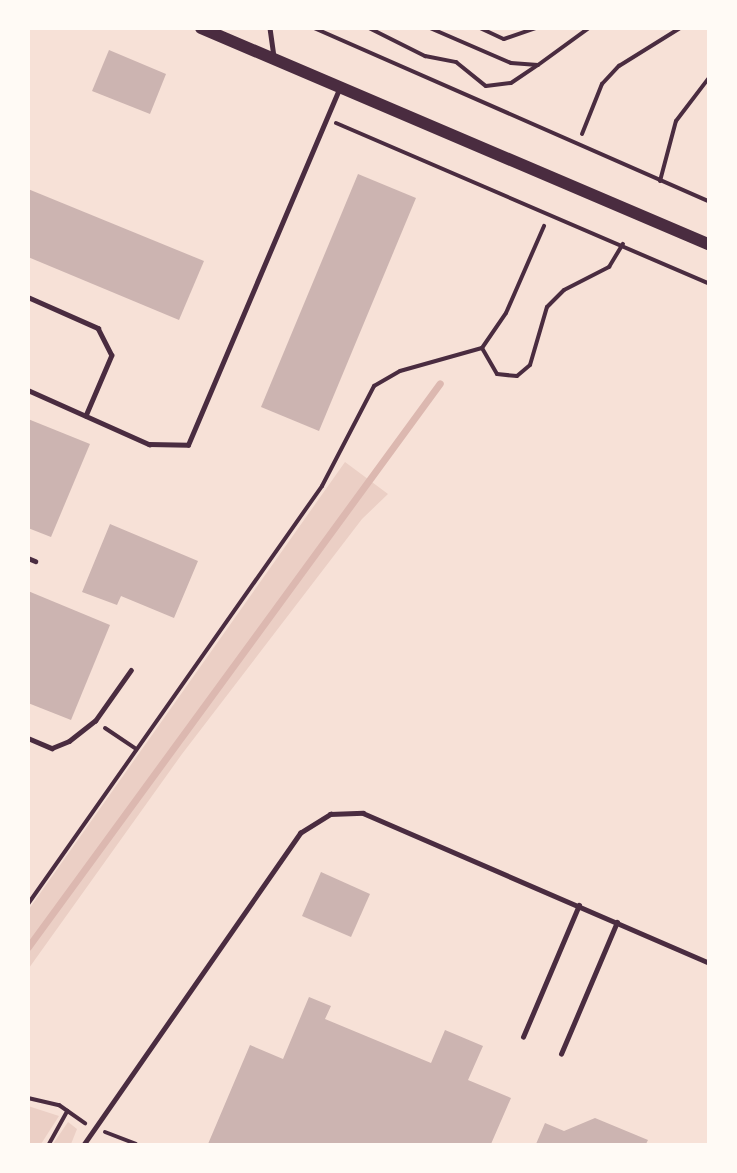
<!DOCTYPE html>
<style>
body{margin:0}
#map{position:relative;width:737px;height:1173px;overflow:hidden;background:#f7e1d7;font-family:Rubik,sans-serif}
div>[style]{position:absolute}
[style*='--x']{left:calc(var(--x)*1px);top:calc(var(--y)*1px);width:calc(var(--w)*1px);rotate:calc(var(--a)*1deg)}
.green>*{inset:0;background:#ebcfc5}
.stream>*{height:7px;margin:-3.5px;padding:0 3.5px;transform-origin:3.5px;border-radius:3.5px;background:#dcb8b0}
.building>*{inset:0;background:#ccb4b1}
.path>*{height:4px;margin:-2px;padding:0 2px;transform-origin:2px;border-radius:2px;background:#4a2c40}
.service>*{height:4.5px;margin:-2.25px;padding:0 2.25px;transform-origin:2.25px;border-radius:2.25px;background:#4a2c40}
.secondary>*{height:12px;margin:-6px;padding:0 6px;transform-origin:6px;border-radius:6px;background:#4a2c40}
span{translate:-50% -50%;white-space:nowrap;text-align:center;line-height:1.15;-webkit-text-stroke:6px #fffaf5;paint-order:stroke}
.frame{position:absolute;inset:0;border:30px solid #fffaf5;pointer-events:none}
</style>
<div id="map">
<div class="green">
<div style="clip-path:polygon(345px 462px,388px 494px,362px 519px,182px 754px,29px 968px,29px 909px)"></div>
<div style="clip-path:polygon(28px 1106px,59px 1116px,41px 1144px,29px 1144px)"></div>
<div style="clip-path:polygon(68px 1122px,77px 1129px,71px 1144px,53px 1144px)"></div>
</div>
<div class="stream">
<div style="--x:28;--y:947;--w:698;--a:-53.85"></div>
</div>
<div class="building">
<div style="clip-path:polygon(109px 50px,166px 74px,150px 114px,92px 91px)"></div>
<div style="clip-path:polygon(358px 174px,416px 198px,319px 431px,261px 407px)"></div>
<div style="clip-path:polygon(28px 189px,204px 261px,179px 320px,28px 257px)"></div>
<div style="clip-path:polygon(28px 419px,90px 444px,51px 537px,28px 528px)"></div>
<div style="clip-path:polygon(110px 524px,198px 561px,174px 618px,121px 596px,117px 605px,82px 592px)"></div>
<div style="clip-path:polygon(28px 591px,110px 625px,71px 720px,28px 703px)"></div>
<div style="clip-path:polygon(321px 872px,370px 894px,351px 937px,302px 916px)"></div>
<div style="clip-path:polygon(309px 997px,331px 1006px,325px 1019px,431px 1063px,445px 1030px,483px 1046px,468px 1080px,511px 1098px,491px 1144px,208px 1144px,250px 1045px,283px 1059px)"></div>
<div style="clip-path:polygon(595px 1118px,648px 1140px,646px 1144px,536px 1144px,545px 1123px,564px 1131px)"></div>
</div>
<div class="path">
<div style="--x:314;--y:28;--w:430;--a:23.7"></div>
<div style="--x:369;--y:28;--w:63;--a:26.6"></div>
<div style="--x:425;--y:56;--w:32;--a:11"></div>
<div style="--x:456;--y:62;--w:38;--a:39"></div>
<div style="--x:486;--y:86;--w:25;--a:-7"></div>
<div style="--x:511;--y:83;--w:32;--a:-34"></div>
<div style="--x:430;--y:28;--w:88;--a:23.4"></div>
<div style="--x:511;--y:63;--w:27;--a:4"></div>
<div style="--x:538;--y:65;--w:63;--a:-36"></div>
<div style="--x:480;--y:28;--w:26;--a:25"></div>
<div style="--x:504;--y:39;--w:34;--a:-19"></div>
<div style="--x:336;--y:123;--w:405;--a:23.3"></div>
<div style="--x:582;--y:134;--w:54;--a:-68.2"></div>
<div style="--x:602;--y:84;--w:25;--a:-47"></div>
<div style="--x:619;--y:66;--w:72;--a:-31.9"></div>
<div style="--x:660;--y:181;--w:62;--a:-75.1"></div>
<div style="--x:676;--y:121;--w:53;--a:-52.7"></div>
<div style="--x:482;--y:348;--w:30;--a:60"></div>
<div style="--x:497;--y:374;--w:20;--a:6"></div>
<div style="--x:517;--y:376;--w:17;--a:-40"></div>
<div style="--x:530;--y:365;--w:60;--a:-73.7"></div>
<div style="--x:547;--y:307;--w:24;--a:-45"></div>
<div style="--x:564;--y:290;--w:51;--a:-27.1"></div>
<div style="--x:609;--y:267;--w:27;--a:-59"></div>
<div style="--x:105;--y:728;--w:37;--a:34"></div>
<div style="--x:28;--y:904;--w:511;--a:-54.88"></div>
<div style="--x:322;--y:486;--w:113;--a:-62.5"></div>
<div style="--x:374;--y:386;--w:30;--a:-30"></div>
<div style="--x:400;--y:371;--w:85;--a:-15.7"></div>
<div style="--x:482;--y:348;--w:42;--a:-55.6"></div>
<div style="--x:506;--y:313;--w:95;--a:-66.4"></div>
<div style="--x:28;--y:1098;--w:32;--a:13"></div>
<div style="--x:59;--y:1105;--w:32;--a:35"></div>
<div style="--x:105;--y:1132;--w:33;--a:21"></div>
<div style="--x:49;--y:1144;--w:38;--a:-61"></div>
</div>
<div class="service">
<div style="--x:270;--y:28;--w:29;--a:82"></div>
<div style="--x:28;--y:297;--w:77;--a:23.9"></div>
<div style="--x:98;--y:328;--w:30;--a:63"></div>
<div style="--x:112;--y:355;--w:66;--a:113.1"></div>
<div style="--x:28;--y:390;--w:133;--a:24.1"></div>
<div style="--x:149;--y:444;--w:39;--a:1"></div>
<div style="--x:188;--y:445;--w:387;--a:-67"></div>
<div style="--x:28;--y:558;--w:8;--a:23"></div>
<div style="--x:28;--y:738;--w:26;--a:23"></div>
<div style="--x:52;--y:748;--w:18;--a:-22"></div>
<div style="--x:69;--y:741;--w:33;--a:-38"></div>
<div style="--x:95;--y:721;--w:62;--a:-54.8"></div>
<div style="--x:523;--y:1037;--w:143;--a:-67"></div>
<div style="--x:561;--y:1054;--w:143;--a:-67"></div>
<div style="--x:84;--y:1144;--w:379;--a:-55.2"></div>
<div style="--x:300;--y:833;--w:36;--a:-32"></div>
<div style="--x:330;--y:814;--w:33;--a:-2"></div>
<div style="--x:363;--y:813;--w:376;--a:23.4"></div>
</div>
<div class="secondary">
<div style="--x:201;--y:28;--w:551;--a:23.08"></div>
</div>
<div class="frame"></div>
</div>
